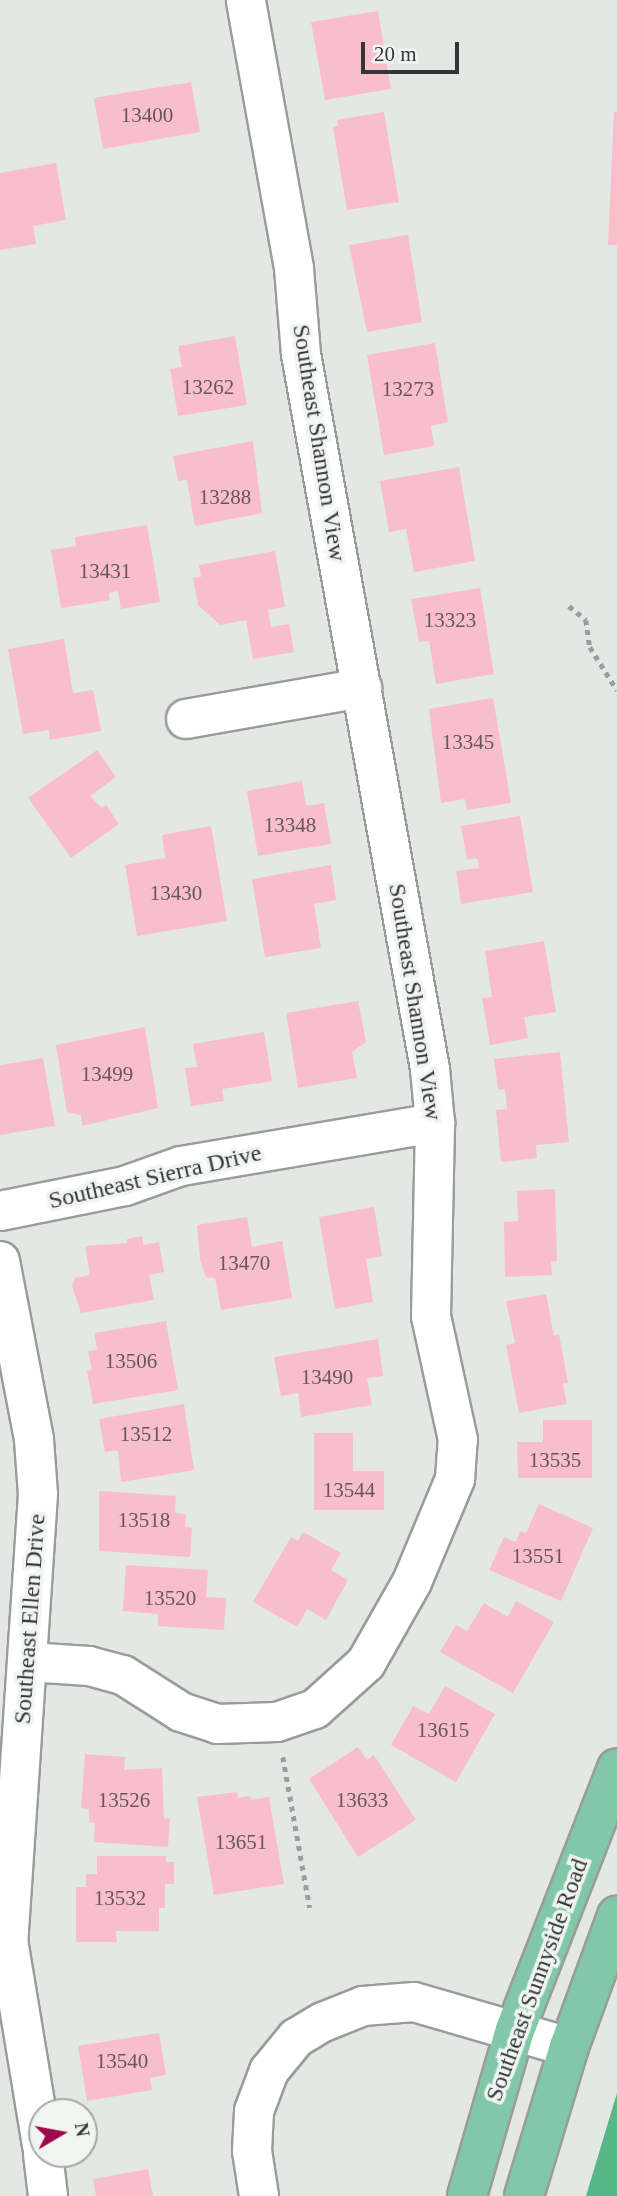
<!DOCTYPE html>
<style>
body{margin:0}
#map{position:relative;width:617px;height:2196px;overflow:hidden;background:#e3e8e5;font-family:"Times New Roman",serif}
div>[style]{position:absolute}
[style*='--x']{left:calc(var(--x)*1px);top:calc(var(--y)*1px);width:calc(var(--w)*1px);rotate:calc(var(--a)*1deg)}
.forest>*{inset:0;background:#58b787}
.building>*{inset:0;background:#f9becb}
.path>*{height:4.5px;margin-top:-2.25px;transform-origin:0;background:repeating-linear-gradient(90deg,#9b9e9c 0 5px,transparent 0 10px)}
.roads{filter:drop-shadow(2px 0 #999d9a) drop-shadow(-2px 0 #999d9a) drop-shadow(0 2px #999d9a) drop-shadow(0 -2px #999d9a)}
.minor>*{height:38px;margin:-19px;padding:0 19px;transform-origin:19px;border-radius:19px;background:#fff}
.major>*{height:38px;margin:-19px;padding:0 19px;transform-origin:19px;border-radius:19px;background:#81c8a8}
span{translate:-50% -50%;white-space:nowrap;text-align:center;line-height:1.15;-webkit-text-stroke:7px #f0f5f2;paint-order:stroke}
.number-label{font-size:21px;color:#65585a}
.number-label span{-webkit-text-stroke-width:0}
.street-label{font-size:24px;color:#343635}
.north{position:absolute;left:28px;top:2098px;width:70px;height:70px;box-sizing:border-box;background:#f0f5f2;border:2px solid #a5a9a6;border-radius:50%;rotate:80deg;font-size:19px;font-weight:700;line-height:28px;text-align:center;color:#343635}
.north::after{content:'';display:block;margin:auto;width:24px;height:32px;background:#a0074c;clip-path:polygon(50% 0,100% 100%,50% 72%,0 100%)}
.scale{position:absolute;left:361px;top:42px;width:98px;height:32px;box-sizing:border-box;border:4px solid #343635;border-top:0;padding-left:9px;font-size:21px;line-height:24px;white-space:nowrap;color:#343635;-webkit-text-stroke:5px #f0f5f2;paint-order:stroke}
</style>
<div id="map">
<div class="forest">
<div style="clip-path:polygon(617px 2093px,617px 2196px,586px 2196px)"></div>
</div>
<div class="building">
<div style="clip-path:polygon(378px 11px,391px 89px,325px 100px,311px 22px)"></div>
<div style="clip-path:polygon(191px 82px,200px 132px,103px 149px,94px 98px)"></div>
<div style="clip-path:polygon(384px 112px,399px 202px,347px 210px,333px 127px,338px 126px,337px 120px)"></div>
<div style="clip-path:polygon(614px 112px,617px 112px,617px 245px,608px 245px)"></div>
<div style="clip-path:polygon(56px 163px,66px 220px,33px 226px,36px 244px,0 250px,0 173px)"></div>
<div style="clip-path:polygon(408px 235px,422px 322px,367px 332px,349px 245px)"></div>
<div style="clip-path:polygon(235px 336px,247px 405px,178px 416px,170px 369px,182px 367px,178px 346px)"></div>
<div style="clip-path:polygon(435px 343px,448px 422px,431px 426px,434px 446px,384px 455px,367px 355px)"></div>
<div style="clip-path:polygon(253px 441px,262px 513px,195px 526px,187px 480px,178px 481px,173px 456px)"></div>
<div style="clip-path:polygon(459px 467px,475px 561px,414px 572px,406px 529px,389px 532px,380px 481px)"></div>
<div style="clip-path:polygon(147px 525px,160px 602px,121px 609px,118px 591px,109px 593px,110px 600px,61px 608px,51px 550px,76px 546px,75px 537px)"></div>
<div style="clip-path:polygon(275px 551px,285px 607px,268px 610px,271px 627px,289px 624px,294px 652px,253px 659px,246px 620px,220px 625px,198px 605px,193px 578px,201px 577px,199px 565px)"></div>
<div style="clip-path:polygon(480px 588px,494px 674px,436px 684px,429px 641px,419px 642px,411px 599px)"></div>
<div style="clip-path:polygon(64px 639px,73px 693px,93px 690px,101px 731px,50px 740px,49px 730px,23px 734px,8px 649px)"></div>
<div style="clip-path:polygon(493px 698px,511px 803px,467px 810px,465px 799px,441px 803px,429px 709px)"></div>
<div style="clip-path:polygon(97px 750px,116px 777px,90px 796px,102px 808px,106px 805px,119px 824px,71px 858px,28px 798px)"></div>
<div style="clip-path:polygon(302px 781px,306px 806px,324px 803px,331px 844px,258px 856px,247px 791px)"></div>
<div style="clip-path:polygon(520px 816px,533px 892px,461px 904px,456px 871px,479px 868px,477px 858px,467px 860px,461px 826px)"></div>
<div style="clip-path:polygon(211px 826px,227px 921px,137px 936px,125px 865px,165px 858px,162px 835px)"></div>
<div style="clip-path:polygon(331px 865px,336px 900px,314px 904px,321px 948px,265px 957px,252px 879px)"></div>
<div style="clip-path:polygon(544px 941px,556px 1012px,524px 1017px,528px 1038px,490px 1045px,482px 998px,492px 997px,485px 951px)"></div>
<div style="clip-path:polygon(358px 1001px,366px 1042px,352px 1052px,357px 1078px,298px 1088px,286px 1013px)"></div>
<div style="clip-path:polygon(145px 1027px,158px 1108px,82px 1126px,81px 1115px,67px 1112px,56px 1045px)"></div>
<div style="clip-path:polygon(264px 1032px,272px 1081px,222px 1089px,224px 1101px,191px 1106px,185px 1068px,197px 1067px,193px 1044px)"></div>
<div style="clip-path:polygon(560px 1052px,569px 1142px,536px 1145px,537px 1158px,501px 1162px,496px 1110px,507px 1109px,505px 1089px,498px 1090px,494px 1059px)"></div>
<div style="clip-path:polygon(43px 1058px,55px 1126px,0 1135px,0 1065px)"></div>
<div style="clip-path:polygon(555px 1189px,557px 1261px,551px 1262px,552px 1275px,505px 1277px,504px 1222px,518px 1221px,517px 1191px)"></div>
<div style="clip-path:polygon(374px 1207px,382px 1256px,366px 1259px,373px 1302px,335px 1309px,319px 1217px)"></div>
<div style="clip-path:polygon(247px 1217px,252px 1247px,282px 1241px,292px 1298px,221px 1310px,215px 1278px,206px 1277px,200px 1260px,197px 1225px)"></div>
<div style="clip-path:polygon(142px 1236px,143px 1245px,159px 1242px,164px 1272px,149px 1275px,154px 1300px,81px 1313px,72px 1286px,75px 1278px,90px 1275px,85px 1246px,127px 1243px,127px 1239px)"></div>
<div style="clip-path:polygon(546px 1294px,554px 1336px,559px 1334px,568px 1383px,563px 1384px,567px 1404px,519px 1413px,506px 1345px,515px 1343px,506px 1301px)"></div>
<div style="clip-path:polygon(166px 1321px,178px 1390px,93px 1404px,87px 1371px,92px 1370px,88px 1351px,97px 1350px,94px 1333px)"></div>
<div style="clip-path:polygon(378px 1339px,383px 1376px,367px 1378px,372px 1405px,301px 1417px,298px 1393px,281px 1396px,274px 1357px)"></div>
<div style="clip-path:polygon(184px 1404px,194px 1470px,121px 1482px,118px 1450px,105px 1452px,99px 1419px)"></div>
<div style="clip-path:polygon(543px 1420px,592px 1420px,592px 1478px,518px 1478px,517px 1442px,543px 1442px)"></div>
<div style="clip-path:polygon(314px 1433px,353px 1433px,353px 1471px,384px 1471px,384px 1510px,314px 1510px)"></div>
<div style="clip-path:polygon(99px 1491px,176px 1496px,175px 1513px,186px 1514px,185px 1527px,192px 1528px,190px 1557px,99px 1551px)"></div>
<div style="clip-path:polygon(539px 1504px,593px 1528px,561px 1601px,489px 1570px,504px 1537px,516px 1542px,520px 1531px,526px 1533px)"></div>
<div style="clip-path:polygon(303px 1532px,341px 1553px,331px 1570px,348px 1580px,326px 1620px,307px 1609px,297px 1627px,253px 1602px,291px 1537px,298px 1541px)"></div>
<div style="clip-path:polygon(126px 1565px,208px 1570px,206px 1597px,226px 1598px,224px 1630px,158px 1626px,158px 1614px,123px 1611px)"></div>
<div style="clip-path:polygon(516px 1601px,554px 1622px,513px 1693px,440px 1652px,456px 1625px,467px 1631px,484px 1603px,508px 1617px)"></div>
<div style="clip-path:polygon(445px 1686px,495px 1714px,456px 1782px,391px 1745px,413px 1706px,429px 1714px)"></div>
<div style="clip-path:polygon(358px 1747px,367px 1760px,374px 1755px,416px 1820px,358px 1857px,309px 1779px)"></div>
<div style="clip-path:polygon(85px 1754px,125px 1757px,124px 1770px,162px 1768px,164px 1818px,170px 1819px,168px 1847px,94px 1842px,95px 1823px,89px 1822px,89px 1809px,81px 1808px)"></div>
<div style="clip-path:polygon(237px 1792px,238px 1798px,250px 1796px,251px 1800px,269px 1797px,284px 1884px,214px 1895px,197px 1797px)"></div>
<div style="clip-path:polygon(97px 1856px,166px 1856px,166px 1862px,174px 1862px,174px 1884px,165px 1884px,165px 1908px,159px 1908px,159px 1931px,116px 1931px,117px 1942px,76px 1942px,76px 1887px,86px 1887px,86px 1874px,97px 1874px)"></div>
<div style="clip-path:polygon(159px 2033px,166px 2075px,150px 2078px,152px 2090px,87px 2101px,78px 2046px)"></div>
<div style="clip-path:polygon(148px 2169px,153px 2196px,96px 2196px,93px 2179px)"></div>
</div>
<div class="path">
<div style="--x:569;--y:606;--w:22;--a:39"></div>
<div style="--x:586;--y:620;--w:27;--a:82"></div>
<div style="--x:590;--y:647;--w:51;--a:57.9"></div>
<div style="--x:283;--y:1757;--w:153;--a:79.9"></div>
</div>
<div class="roads">
<div class="minor">
<div style="--x:186;--y:719;--w:179;--a:-10"></div>
<div style="--x:0;--y:1211;--w:127;--a:-11.3"></div>
<div style="--x:125;--y:1186;--w:59;--a:-19.7"></div>
<div style="--x:181;--y:1166;--w:258;--a:-9.6"></div>
<div style="--x:0;--y:1261;--w:182;--a:79.2"></div>
<div style="--x:34;--y:1440;--w:54;--a:85.8"></div>
<div style="--x:38;--y:1494;--w:447;--a:93.8"></div>
<div style="--x:8;--y:1940;--w:209;--a:80.6"></div>
<div style="--x:28;--y:1662;--w:61;--a:3.8"></div>
<div style="--x:89;--y:1666;--w:35;--a:15"></div>
<div style="--x:123;--y:1675;--w:69;--a:32.5"></div>
<div style="--x:181;--y:1712;--w:38;--a:18"></div>
<div style="--x:217;--y:1724;--w:60;--a:-1.9"></div>
<div style="--x:277;--y:1722;--w:40;--a:-18.9"></div>
<div style="--x:315;--y:1709;--w:69;--a:-42"></div>
<div style="--x:366;--y:1663;--w:93;--a:-60.4"></div>
<div style="--x:412;--y:1582;--w:112;--a:-67.3"></div>
<div style="--x:455;--y:1479;--w:39;--a:-86"></div>
<div style="--x:458;--y:1440;--w:127;--a:-102.3"></div>
<div style="--x:431;--y:1316;--w:193;--a:-88.8"></div>
<div style="--x:435;--y:1123;--w:54;--a:-95.3"></div>
<div style="--x:430;--y:1069;--w:727;--a:-100.23"></div>
<div style="--x:301;--y:354;--w:86;--a:-94.7"></div>
<div style="--x:294;--y:268;--w:272;--a:-100.2"></div>
<div style="--x:43;--y:2154;--w:42;--a:83.2"></div>
<div style="--x:259;--y:2196;--w:46;--a:-98.8"></div>
<div style="--x:252;--y:2151;--w:40;--a:-87.1"></div>
<div style="--x:254;--y:2111;--w:43;--a:-69.4"></div>
<div style="--x:269;--y:2071;--w:43;--a:-50.7"></div>
<div style="--x:296;--y:2038;--w:31;--a:-31"></div>
<div style="--x:323;--y:2022;--w:43;--a:-21.8"></div>
<div style="--x:363;--y:2006;--w:51;--a:-4.5"></div>
<div style="--x:414;--y:2002;--w:161;--a:16.2"></div>
</div>
<div class="major">
<div style="--x:467;--y:2196;--w:173;--a:-73.9"></div>
<div style="--x:515;--y:2030;--w:281;--a:-68.7"></div>
<div style="--x:524;--y:2196;--w:156;--a:-73.2"></div>
<div style="--x:569;--y:2047;--w:140;--a:-69.9"></div>
</div>
</div>
<div class="number-label">
<span style="left:147px;top:115px">13400</span>
<span style="left:208px;top:387px">13262</span>
<span style="left:408px;top:389px">13273</span>
<span style="left:225px;top:497px">13288</span>
<span style="left:105px;top:571px">13431</span>
<span style="left:450px;top:620px">13323</span>
<span style="left:468px;top:742px">13345</span>
<span style="left:290px;top:825px">13348</span>
<span style="left:176px;top:893px">13430</span>
<span style="left:107px;top:1074px">13499</span>
<span style="left:244px;top:1263px">13470</span>
<span style="left:131px;top:1361px">13506</span>
<span style="left:327px;top:1377px">13490</span>
<span style="left:146px;top:1434px">13512</span>
<span style="left:555px;top:1460px">13535</span>
<span style="left:349px;top:1490px">13544</span>
<span style="left:144px;top:1520px">13518</span>
<span style="left:538px;top:1556px">13551</span>
<span style="left:170px;top:1598px">13520</span>
<span style="left:443px;top:1730px">13615</span>
<span style="left:124px;top:1800px">13526</span>
<span style="left:362px;top:1800px">13633</span>
<span style="left:241px;top:1842px">13651</span>
<span style="left:120px;top:1898px">13532</span>
<span style="left:122px;top:2061px">13540</span>
</div>
<div class="street-label">
<span style="left:319px;top:443px;rotate:81deg">Southeast Shannon View</span>
<span style="left:415px;top:1002px;rotate:81deg">Southeast Shannon View</span>
<span style="left:155px;top:1177px;rotate:-13deg">Southeast Sierra Drive</span>
<span style="left:30px;top:1619px;rotate:-86deg">Southeast Ellen Drive</span>
<span style="left:537px;top:1980px;rotate:-70deg">Southeast Sunnyside Road</span>
</div>
<div class="north">N</div>
<div class="scale">20 m</div>
</div>
